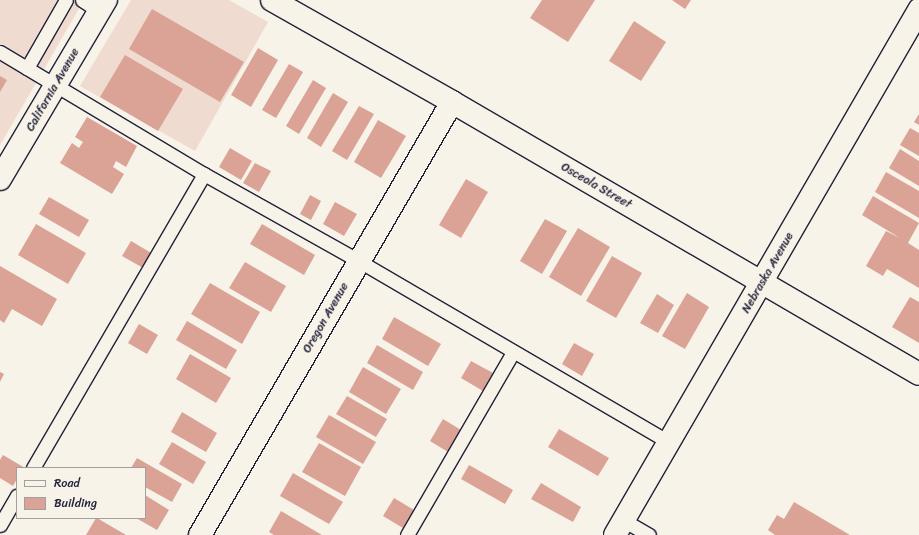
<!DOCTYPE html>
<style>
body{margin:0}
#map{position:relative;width:919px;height:535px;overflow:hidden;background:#f7f3e8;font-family:Sriracha,sans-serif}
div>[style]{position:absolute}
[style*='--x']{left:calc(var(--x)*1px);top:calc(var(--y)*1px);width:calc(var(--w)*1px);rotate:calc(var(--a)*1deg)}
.built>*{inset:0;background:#efdbcf}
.building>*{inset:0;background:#dba396}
.roads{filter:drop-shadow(1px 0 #22223b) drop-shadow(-1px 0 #22223b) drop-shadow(0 1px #22223b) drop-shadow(0 -1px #22223b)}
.service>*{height:13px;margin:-6.5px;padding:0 6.5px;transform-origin:6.5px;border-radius:6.5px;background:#f7f3e8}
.minor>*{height:22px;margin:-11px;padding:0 11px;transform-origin:11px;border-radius:11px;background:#f7f3e8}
span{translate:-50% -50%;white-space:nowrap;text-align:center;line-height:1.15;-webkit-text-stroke:3px #f7f3e8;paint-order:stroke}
.street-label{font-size:12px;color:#22223b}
.legend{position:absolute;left:16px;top:467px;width:130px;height:52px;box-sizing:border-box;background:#f7f3e8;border:1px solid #a29fa3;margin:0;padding:5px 7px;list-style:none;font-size:12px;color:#22223b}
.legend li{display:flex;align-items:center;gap:8px;height:20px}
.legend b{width:20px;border:1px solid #a29fa3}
</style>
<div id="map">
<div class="built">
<div style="clip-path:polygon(0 0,84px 0,0 145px)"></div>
<div style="clip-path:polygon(131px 0,229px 0,268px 22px,195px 151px,80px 86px)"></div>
</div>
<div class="building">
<div style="clip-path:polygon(542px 0,595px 0,568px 42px,530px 18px)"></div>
<div style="clip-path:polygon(672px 0,691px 0,685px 9px)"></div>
<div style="clip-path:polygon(152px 9px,244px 62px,220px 102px,129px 49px)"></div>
<div style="clip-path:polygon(634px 21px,666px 42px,641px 81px,609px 61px)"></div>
<div style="clip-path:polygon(258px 48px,278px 60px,251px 107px,231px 95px)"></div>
<div style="clip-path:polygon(125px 55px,183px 89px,158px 131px,100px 97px)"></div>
<div style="clip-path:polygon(289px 64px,303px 72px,276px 118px,262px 110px)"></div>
<div style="clip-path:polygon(0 76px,7px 80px,0 92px)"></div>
<div style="clip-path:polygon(313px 80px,326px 88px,299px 134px,286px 126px)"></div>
<div style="clip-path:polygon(333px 93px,348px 102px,321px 147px,307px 138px)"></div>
<div style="clip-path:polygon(359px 106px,374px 114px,347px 160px,332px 151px)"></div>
<div style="clip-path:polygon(919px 114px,919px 125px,914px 122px)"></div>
<div style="clip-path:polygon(87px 117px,137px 146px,126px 167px,116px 161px,113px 167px,124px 174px,112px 194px,60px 163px,72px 143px,79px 148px,83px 142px,75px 137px)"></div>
<div style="clip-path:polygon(378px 120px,406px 136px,381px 178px,354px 162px)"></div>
<div style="clip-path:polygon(910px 128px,919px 133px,919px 156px,900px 145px)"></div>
<div style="clip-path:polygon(230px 148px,252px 161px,241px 180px,219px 167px)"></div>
<div style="clip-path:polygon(900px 149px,919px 161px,919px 186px,889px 168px)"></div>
<div style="clip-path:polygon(255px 163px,271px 171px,259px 192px,243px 183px)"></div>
<div style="clip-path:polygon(886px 172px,919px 191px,919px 218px,875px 192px)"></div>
<div style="clip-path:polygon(466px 179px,488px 192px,461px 238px,439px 225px)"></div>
<div style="clip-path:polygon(310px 195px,321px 201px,311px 220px,300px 214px)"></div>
<div style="clip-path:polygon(873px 196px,919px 223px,908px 243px,919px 250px,919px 288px,887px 269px,883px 276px,866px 266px,886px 231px,900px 238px,862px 215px)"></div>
<div style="clip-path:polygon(49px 197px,89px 220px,79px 237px,39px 214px)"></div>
<div style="clip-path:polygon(335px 202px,357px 214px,344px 236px,323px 224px)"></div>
<div style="clip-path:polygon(545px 219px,567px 231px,542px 274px,520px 261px)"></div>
<div style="clip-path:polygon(36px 224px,86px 253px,68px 284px,18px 255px)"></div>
<div style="clip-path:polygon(262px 224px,315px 255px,304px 275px,250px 244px)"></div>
<div style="clip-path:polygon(578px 228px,610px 247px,581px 296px,549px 277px)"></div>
<div style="clip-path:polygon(131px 241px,153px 254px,145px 269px,122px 256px)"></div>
<div style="clip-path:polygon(612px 256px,642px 273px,616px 318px,586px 301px)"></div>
<div style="clip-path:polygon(245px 262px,286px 286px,271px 312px,229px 288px)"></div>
<div style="clip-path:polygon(0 266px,57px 299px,42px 326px,12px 309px,4px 323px,0 320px)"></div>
<div style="clip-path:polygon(210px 283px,260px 312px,242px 344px,191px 314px)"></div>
<div style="clip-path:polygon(687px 293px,709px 307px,685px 349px,662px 336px)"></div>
<div style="clip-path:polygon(657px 294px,674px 305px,658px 333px,640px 323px)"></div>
<div style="clip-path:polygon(910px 297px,919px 302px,919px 343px,892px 327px)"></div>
<div style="clip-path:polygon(394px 317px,441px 344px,428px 366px,382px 339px)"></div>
<div style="clip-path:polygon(187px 321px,237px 350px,226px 369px,176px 340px)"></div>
<div style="clip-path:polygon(139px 324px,158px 335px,147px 354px,128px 343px)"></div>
<div style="clip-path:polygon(574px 343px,594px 354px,582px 376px,562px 364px)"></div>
<div style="clip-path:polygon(377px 345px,423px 372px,413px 390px,367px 363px)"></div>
<div style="clip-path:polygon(190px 354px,231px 378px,216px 403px,176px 379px)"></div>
<div style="clip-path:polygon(471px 361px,493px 373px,483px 391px,461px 378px)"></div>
<div style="clip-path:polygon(363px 367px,401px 389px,386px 414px,349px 392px)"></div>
<div style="clip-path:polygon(0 372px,4px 374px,0 382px)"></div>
<div style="clip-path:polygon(347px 396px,387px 419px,376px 437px,336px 414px)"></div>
<div style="clip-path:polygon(182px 412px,217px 433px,206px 452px,171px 432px)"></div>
<div style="clip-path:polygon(329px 415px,376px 442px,363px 464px,316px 437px)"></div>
<div style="clip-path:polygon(443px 419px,461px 430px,448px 452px,430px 441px)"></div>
<div style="clip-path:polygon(559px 429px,609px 458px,598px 476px,548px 447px)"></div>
<div style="clip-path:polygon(172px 442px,206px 462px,193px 484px,159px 464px)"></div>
<div style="clip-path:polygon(319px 443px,361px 467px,345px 496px,302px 472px)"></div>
<div style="clip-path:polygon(3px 455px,25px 468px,17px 468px,17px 479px,13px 486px,0 478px,0 460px)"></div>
<div style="clip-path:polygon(137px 458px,182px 484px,172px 502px,145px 487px,145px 468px,131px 468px)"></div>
<div style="clip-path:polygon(469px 465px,513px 490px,505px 504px,461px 479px)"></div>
<div style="clip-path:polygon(293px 473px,343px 502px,329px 524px,280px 496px)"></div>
<div style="clip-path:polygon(541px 483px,581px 507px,573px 522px,531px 499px)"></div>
<div style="clip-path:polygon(145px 495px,169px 510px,157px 530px,136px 518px,145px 518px)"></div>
<div style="clip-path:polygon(394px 498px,414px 510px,403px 528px,383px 516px)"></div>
<div style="clip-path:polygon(794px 502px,850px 535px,775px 535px,768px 530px,777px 515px,784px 519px)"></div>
<div style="clip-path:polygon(281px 511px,322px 535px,274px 535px,269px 532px)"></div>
<div style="clip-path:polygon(96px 518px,97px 518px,126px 535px,86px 535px)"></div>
</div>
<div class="roads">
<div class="service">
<div style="--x:82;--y:0;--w:20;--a:33"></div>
<div style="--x:0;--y:52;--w:238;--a:30.9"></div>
<div style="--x:204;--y:174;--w:178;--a:29.3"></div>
<div style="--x:359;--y:261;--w:359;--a:30.3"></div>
<div style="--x:27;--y:68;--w:78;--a:-60.2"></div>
<div style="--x:33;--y:468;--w:340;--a:-59.8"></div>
<div style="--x:623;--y:520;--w:30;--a:30"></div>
<div style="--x:0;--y:525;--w:34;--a:-60"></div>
<div style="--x:407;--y:535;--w:211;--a:-59.9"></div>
</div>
<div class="minor">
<div style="--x:272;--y:0;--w:207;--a:29.5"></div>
<div style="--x:452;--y:102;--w:540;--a:30.22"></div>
<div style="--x:0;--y:179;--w:208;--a:-59.4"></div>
<div style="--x:200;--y:535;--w:501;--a:-59.8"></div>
<div style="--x:615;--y:535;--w:607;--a:-59.93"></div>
</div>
</div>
<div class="street-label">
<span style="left:53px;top:90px;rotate:-60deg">California Avenue</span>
<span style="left:596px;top:186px;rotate:30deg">Osceola Street</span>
<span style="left:768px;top:273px;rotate:-60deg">Nebraska Avenue</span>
<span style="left:326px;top:318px;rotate:-60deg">Oregon Avenue</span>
</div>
<ul class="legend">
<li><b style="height:5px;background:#f7f3e8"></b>Road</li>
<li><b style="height:11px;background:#dba396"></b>Building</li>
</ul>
</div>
